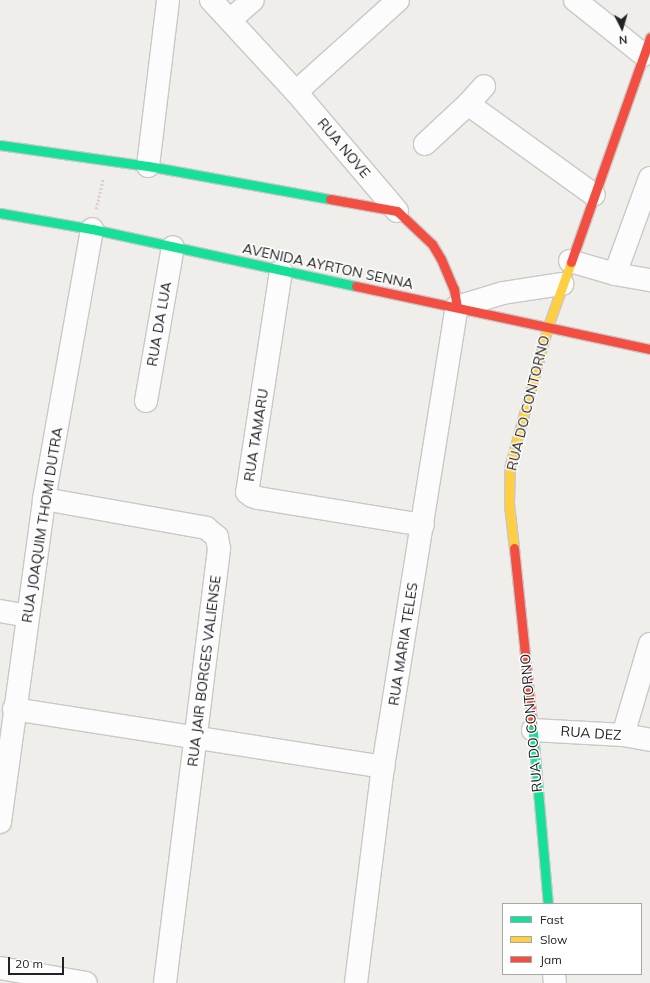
<!DOCTYPE html>
<style>
body{margin:0}
#map{position:relative;width:650px;height:983px;overflow:hidden;background:#f0eeeb;font-family:Mulish,sans-serif}
div>[style]{position:absolute}
[style*='--x']{left:calc(var(--x)*1px);top:calc(var(--y)*1px);width:calc(var(--w)*1px);rotate:calc(var(--a)*1deg)}
.path>*{height:2.5px;margin-top:-1.25px;transform-origin:0;background:repeating-linear-gradient(90deg,#dccecd 0 2px,transparent 0 4px)}
.roads{filter:drop-shadow(1px 0 #c9c8c7) drop-shadow(-1px 0 #c9c8c7) drop-shadow(0 1px #c9c8c7) drop-shadow(0 -1px #c9c8c7)}
.street>*{height:22px;margin:-11px;padding:0 11px;transform-origin:11px;border-radius:11px;background:#fdfcfc}
.fast>*{height:9px;margin:-4.5px;padding:0 4.5px;transform-origin:4.5px;border-radius:4.5px;background:#16e098}
.slow>*{height:9px;margin:-4.5px;padding:0 4.5px;transform-origin:4.5px;border-radius:4.5px;background:#ffcf43}
.jam>*{height:9px;margin:-4.5px;padding:0 4.5px;transform-origin:4.5px;border-radius:4.5px;background:#f24e42}
span{translate:-50% -50%;white-space:nowrap;text-align:center;line-height:1.15;-webkit-text-stroke:3px #fff;paint-order:stroke}
.street-label{font-size:14px;color:#222}
.legend{position:absolute;left:502px;top:903px;width:140px;height:72px;box-sizing:border-box;background:#fff;border:1px solid #a7a7a7;margin:0;padding:5px 7px;list-style:none;font-size:12px;color:#222}
.legend li{display:flex;align-items:center;gap:8px;height:20px}
.legend b{width:20px;border:1px solid #a7a7a7}
.north{position:absolute;left:602px;top:8px;width:40px;height:40px;-webkit-text-stroke:3px #fff;paint-order:stroke;rotate:175deg;font-size:11px;font-weight:700;line-height:16px;text-align:center;color:#222}
.north::after{content:'';display:block;margin:auto;width:14px;height:18px;background:#222;clip-path:polygon(50% 0,100% 100%,50% 72%,0 100%)}
.scale{position:absolute;left:8px;top:957px;width:56px;height:18px;box-sizing:border-box;border:2px solid #222;border-top:0;padding-left:5px;font-size:12px;line-height:14px;white-space:nowrap;color:#222;-webkit-text-stroke:3px #fff;paint-order:stroke}
</style>
<div id="map">
<div class="path">
<div style="--x:96;--y:209;--w:31;--a:-77"></div>
</div>
<div class="roads">
<div class="street">
<div style="--x:211;--y:0;--w:125;--a:47.3"></div>
<div style="--x:296;--y:92;--w:156;--a:49.7"></div>
<div style="--x:575;--y:0;--w:88;--a:38.6"></div>
<div style="--x:230;--y:20;--w:30;--a:-41"></div>
<div style="--x:296;--y:92;--w:137;--a:-42"></div>
<div style="--x:468;--y:104;--w:155;--a:35.8"></div>
<div style="--x:425;--y:144;--w:59;--a:-42.9"></div>
<div style="--x:468;--y:104;--w:24;--a:-48"></div>
<div style="--x:148;--y:166;--w:167;--a:-83.1"></div>
<div style="--x:570;--y:261;--w:47;--a:16.1"></div>
<div style="--x:615;--y:274;--w:36;--a:10"></div>
<div style="--x:281;--y:271;--w:224;--a:98.7"></div>
<div style="--x:247;--y:492;--w:6;--a:39"></div>
<div style="--x:252;--y:496;--w:6;--a:18"></div>
<div style="--x:258;--y:498;--w:167;--a:9.3"></div>
<div style="--x:615;--y:274;--w:102;--a:-70"></div>
<div style="--x:146;--y:401;--w:156;--a:-80.1"></div>
<div style="--x:44;--y:499;--w:165;--a:10.1"></div>
<div style="--x:206;--y:528;--w:14;--a:39"></div>
<div style="--x:217;--y:537;--w:12;--a:81"></div>
<div style="--x:219;--y:549;--w:437;--a:97.1"></div>
<div style="--x:0;--y:611;--w:28;--a:10"></div>
<div style="--x:14;--y:709;--w:374;--a:8.9"></div>
<div style="--x:533;--y:730;--w:90;--a:3.2"></div>
<div style="--x:623;--y:735;--w:27;--a:10"></div>
<div style="--x:623;--y:735;--w:95;--a:-73.5"></div>
<div style="--x:0;--y:822;--w:326;--a:-82.2"></div>
<div style="--x:44;--y:499;--w:274;--a:-79.9"></div>
<div style="--x:0;--y:968;--w:87;--a:9.9"></div>
<div style="--x:554;--y:974;--w:9;--a:84"></div>
<div style="--x:356;--y:983;--w:218;--a:-82.9"></div>
<div style="--x:383;--y:767;--w:466;--a:-80.9"></div>
<div style="--x:457;--y:307;--w:48;--a:-16.9"></div>
<div style="--x:503;--y:293;--w:60;--a:-8.7"></div>
</div>
<div class="fast">
<div style="--x:0;--y:145;--w:149;--a:8.1"></div>
<div style="--x:148;--y:166;--w:185;--a:10.3"></div>
<div style="--x:0;--y:213;--w:93;--a:9.9"></div>
<div style="--x:92;--y:229;--w:270;--a:12.2"></div>
<div style="--x:532;--y:722;--w:183;--a:85"></div>
</div>
<div class="slow">
<div style="--x:514;--y:548;--w:44;--a:-96.5"></div>
<div style="--x:509;--y:504;--w:39;--a:-89"></div>
<div style="--x:510;--y:465;--w:144;--a:-74.7"></div>
<div style="--x:548;--y:326;--w:68;--a:-70.2"></div>
</div>
<div class="jam">
<div style="--x:330;--y:199;--w:68;--a:10.2"></div>
<div style="--x:397;--y:211;--w:48;--a:43.3"></div>
<div style="--x:432;--y:244;--w:17;--a:59"></div>
<div style="--x:441;--y:259;--w:33;--a:67"></div>
<div style="--x:454;--y:289;--w:18;--a:81"></div>
<div style="--x:571;--y:262;--w:238;--a:-70.6"></div>
<div style="--x:356;--y:286;--w:301;--a:12.1"></div>
<div style="--x:514;--y:548;--w:175;--a:84.1"></div>
</div>
</div>
<div class="street-label">
<span style="left:344px;top:148px;rotate:50deg">RUA NOVE</span>
<span style="left:328px;top:266px;rotate:12deg">AVENIDA AYRTON SENNA</span>
<span style="left:159px;top:324px;rotate:-80deg">RUA DA LUA</span>
<span style="left:528px;top:403px;rotate:-76deg">RUA DO CONTORNO</span>
<span style="left:256px;top:435px;rotate:-81deg">RUA TAMARU</span>
<span style="left:42px;top:525px;rotate:-81deg">RUA JOAQUIM THOMI DUTRA</span>
<span style="left:403px;top:644px;rotate:-81deg">RUA MARIA TELES</span>
<span style="left:204px;top:671px;rotate:-83deg">RUA JAIR BORGES VALIENSE</span>
<span style="left:531px;top:723px;rotate:-95deg">RUA DO CONTORNO</span>
<span style="left:591px;top:733px;rotate:4deg">RUA DEZ</span>
</div>
<ul class="legend">
<li><b style="height:5px;background:#16e098"></b>Fast</li>
<li><b style="height:5px;background:#ffcf43"></b>Slow</li>
<li><b style="height:5px;background:#f24e42"></b>Jam</li>
</ul>
<div class="north">N</div>
<div class="scale">20 m</div>
</div>
